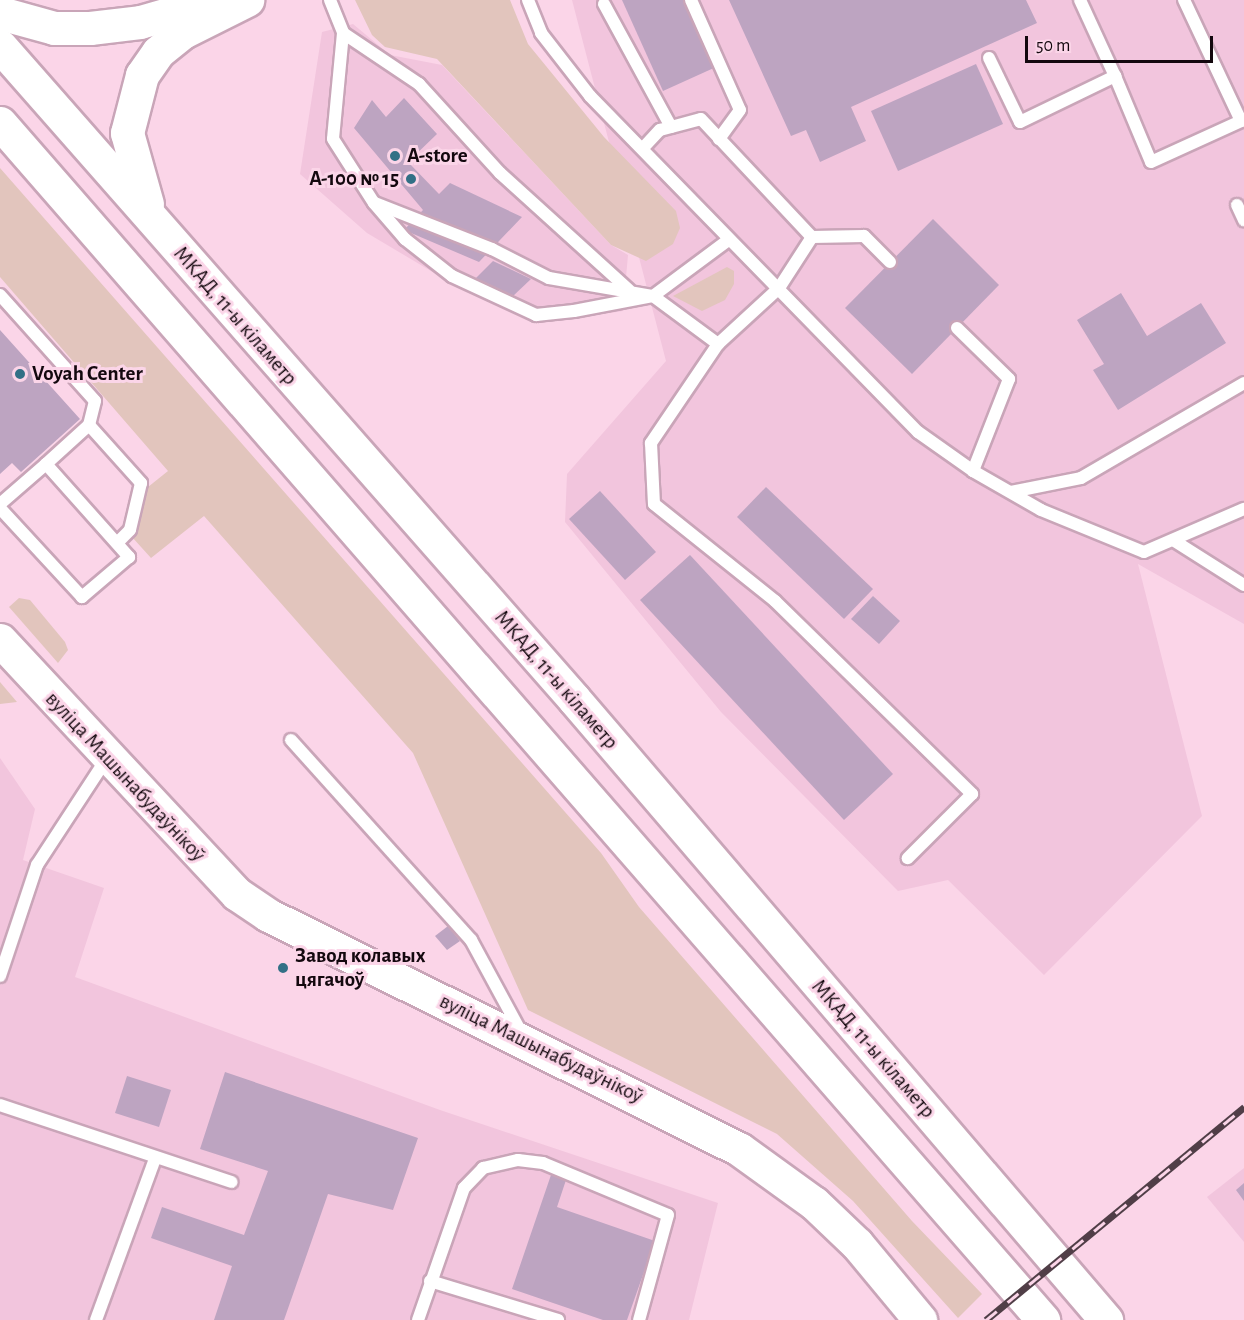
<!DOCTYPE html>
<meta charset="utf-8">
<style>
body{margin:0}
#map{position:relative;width:1244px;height:1320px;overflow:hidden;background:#fbd5e8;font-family:"Alegreya Sans",sans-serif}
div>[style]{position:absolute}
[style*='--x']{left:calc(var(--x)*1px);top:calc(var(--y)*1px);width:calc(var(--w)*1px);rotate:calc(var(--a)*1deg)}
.built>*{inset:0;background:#f2c5dd}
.green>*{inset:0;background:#e2c5bd}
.building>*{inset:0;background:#bda4c1}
.roads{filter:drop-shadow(2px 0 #c9a5b8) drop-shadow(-2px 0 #c9a5b8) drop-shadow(0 2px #c9a5b8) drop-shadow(0 -2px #c9a5b8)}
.lane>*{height:12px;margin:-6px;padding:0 6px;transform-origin:6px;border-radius:6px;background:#fff}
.secondary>*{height:33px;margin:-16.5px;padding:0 16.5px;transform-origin:16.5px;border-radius:16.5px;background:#fff}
.highway>*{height:33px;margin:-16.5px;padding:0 16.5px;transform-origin:16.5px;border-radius:16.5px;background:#fff}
.rail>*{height:7px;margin-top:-3.5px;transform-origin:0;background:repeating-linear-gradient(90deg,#fbd5e8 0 14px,#503e47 0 28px);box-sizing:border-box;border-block:2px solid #503e47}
.dots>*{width:16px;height:16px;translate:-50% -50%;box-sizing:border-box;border:3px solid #fbd5e8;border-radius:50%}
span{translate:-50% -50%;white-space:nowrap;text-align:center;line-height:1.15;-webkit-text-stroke:6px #fbd5e8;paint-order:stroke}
.poi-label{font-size:21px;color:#13080e;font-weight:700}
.left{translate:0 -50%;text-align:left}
.right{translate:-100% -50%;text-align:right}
.street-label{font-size:21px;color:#13080e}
.scale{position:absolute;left:1025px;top:36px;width:188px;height:27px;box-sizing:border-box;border:3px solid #13080e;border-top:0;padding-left:8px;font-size:18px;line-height:21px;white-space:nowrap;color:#13080e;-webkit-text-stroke:4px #fbd5e8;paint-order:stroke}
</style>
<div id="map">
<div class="built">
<div style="clip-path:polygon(572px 0,1244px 0,1244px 624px,1138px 564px,1202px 816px,1044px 975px,948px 880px,898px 891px,721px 712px,565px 522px,567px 474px,666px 361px)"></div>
<div style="clip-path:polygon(353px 24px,390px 55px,442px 65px,611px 245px,628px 255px,623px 311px,540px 323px,436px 274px,367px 233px,300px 174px,322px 32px)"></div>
<div style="clip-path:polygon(0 758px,35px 809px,23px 860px,104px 888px,75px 977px,440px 1110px,718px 1203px,689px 1320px,0 1320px)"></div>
<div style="clip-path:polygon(1244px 1168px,1244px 1242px,1207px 1197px)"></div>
</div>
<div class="green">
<div style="clip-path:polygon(355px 0,510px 0,528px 44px,604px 137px,676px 211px,680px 228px,673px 244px,646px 261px,611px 245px,437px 59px,385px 47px,372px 35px)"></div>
<div style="clip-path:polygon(0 168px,601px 853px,639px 907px,912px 1221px,982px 1294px,958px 1318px,853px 1201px,777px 1134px,528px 1010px,413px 753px,204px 516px,151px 558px,132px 537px,148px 487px,168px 471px,0 277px)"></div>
<div style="clip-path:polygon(727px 267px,734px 271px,734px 284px,725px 300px,702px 311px,673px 296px)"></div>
<div style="clip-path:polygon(19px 598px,30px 600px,65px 642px,68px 650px,58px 663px,9px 607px)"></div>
<div style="clip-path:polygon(0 682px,17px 702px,0 704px)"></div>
</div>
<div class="building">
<div style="clip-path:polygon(622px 0,686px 0,716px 67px,663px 91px)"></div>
<div style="clip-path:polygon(729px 0,1026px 0,1037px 23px,851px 107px,866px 141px,820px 162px,806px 130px,791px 136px)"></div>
<div style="clip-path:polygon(976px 64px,1003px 124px,898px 171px,871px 111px)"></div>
<div style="clip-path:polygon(404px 98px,437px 134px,408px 162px,439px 194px,450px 183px,522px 217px,479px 262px,404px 230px,423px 210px,354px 128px,372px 100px,386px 117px)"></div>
<div style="clip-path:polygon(933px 219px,999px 285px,912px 374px,845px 308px)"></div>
<div style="clip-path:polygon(493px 261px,531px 279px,512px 297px,475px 279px)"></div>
<div style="clip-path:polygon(1121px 293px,1147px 336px,1201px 303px,1226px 343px,1118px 410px,1093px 370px,1104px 364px,1077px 320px)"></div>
<div style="clip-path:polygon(0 330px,80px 419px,21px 472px,12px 463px,0 474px)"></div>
<div style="clip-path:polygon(766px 487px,873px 589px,844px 619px,737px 517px)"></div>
<div style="clip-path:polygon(600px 491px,656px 552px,625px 580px,569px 519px)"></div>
<div style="clip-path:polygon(690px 555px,893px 774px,844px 820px,640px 600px)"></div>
<div style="clip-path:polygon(873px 596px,900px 621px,879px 644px,851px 619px)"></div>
<div style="clip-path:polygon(448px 926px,460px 941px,447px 950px,435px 936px)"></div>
<div style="clip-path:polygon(225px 1072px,418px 1138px,393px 1210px,328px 1194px,284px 1320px,214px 1320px,232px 1266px,151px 1238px,162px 1207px,244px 1235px,268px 1171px,200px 1149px)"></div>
<div style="clip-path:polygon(127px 1076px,171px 1090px,159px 1127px,115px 1113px)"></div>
<div style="clip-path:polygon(552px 1172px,567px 1177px,557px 1207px,655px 1241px,627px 1320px,603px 1320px,512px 1289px)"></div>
<div style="clip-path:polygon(1244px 1183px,1244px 1201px,1236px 1190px)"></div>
</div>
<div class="roads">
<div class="lane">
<div style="--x:330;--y:0;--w:35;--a:68"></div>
<div style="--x:343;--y:33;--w:92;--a:33.9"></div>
<div style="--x:419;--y:84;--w:120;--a:47.7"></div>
<div style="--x:500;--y:173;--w:174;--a:42.2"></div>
<div style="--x:528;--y:0;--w:35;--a:68"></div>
<div style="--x:541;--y:33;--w:80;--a:52.1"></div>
<div style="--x:590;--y:96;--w:470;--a:45.7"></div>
<div style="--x:918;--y:432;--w:67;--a:35.3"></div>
<div style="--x:973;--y:471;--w:78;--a:29.8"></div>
<div style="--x:1041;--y:510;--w:111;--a:22.2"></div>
<div style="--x:1144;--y:552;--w:109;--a:-23.3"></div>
<div style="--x:691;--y:0;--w:120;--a:66"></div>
<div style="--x:740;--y:110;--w:36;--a:126"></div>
<div style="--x:1080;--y:0;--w:84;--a:65.3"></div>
<div style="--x:604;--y:4;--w:140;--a:61.4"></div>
<div style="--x:343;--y:33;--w:106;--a:95.4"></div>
<div style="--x:333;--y:139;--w:76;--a:57.4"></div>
<div style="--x:374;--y:203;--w:48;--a:49.3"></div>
<div style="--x:405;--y:239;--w:60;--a:38.2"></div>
<div style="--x:452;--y:276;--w:93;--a:24.9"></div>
<div style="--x:536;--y:315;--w:38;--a:-6"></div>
<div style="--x:574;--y:311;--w:80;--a:-10.8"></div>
<div style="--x:653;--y:296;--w:92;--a:-36.6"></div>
<div style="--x:989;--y:58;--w:71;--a:64.2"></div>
<div style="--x:1020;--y:122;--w:106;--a:-25.8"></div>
<div style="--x:1115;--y:76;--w:93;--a:67.3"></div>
<div style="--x:1151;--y:162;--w:99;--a:-24.5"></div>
<div style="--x:1241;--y:121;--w:134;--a:-115.2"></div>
<div style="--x:643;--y:148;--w:25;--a:-47"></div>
<div style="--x:660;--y:130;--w:42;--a:-15"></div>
<div style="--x:701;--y:119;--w:162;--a:46.8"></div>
<div style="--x:375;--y:203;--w:126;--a:21.5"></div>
<div style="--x:492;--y:249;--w:64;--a:27"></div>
<div style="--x:549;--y:278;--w:106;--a:9.8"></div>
<div style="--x:653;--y:296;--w:81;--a:36.4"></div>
<div style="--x:1237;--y:205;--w:17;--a:65"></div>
<div style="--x:890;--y:262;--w:37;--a:-135"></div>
<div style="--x:864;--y:236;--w:52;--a:178.9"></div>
<div style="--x:812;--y:237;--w:61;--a:122.9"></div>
<div style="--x:779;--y:288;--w:83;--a:137.4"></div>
<div style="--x:718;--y:344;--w:120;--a:124.1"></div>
<div style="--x:651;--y:443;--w:61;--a:87.2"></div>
<div style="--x:654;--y:504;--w:155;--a:38.7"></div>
<div style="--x:775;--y:601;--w:276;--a:44.4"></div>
<div style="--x:972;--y:794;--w:91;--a:135"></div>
<div style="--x:0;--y:295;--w:142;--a:48.1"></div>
<div style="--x:95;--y:401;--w:25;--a:104"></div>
<div style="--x:957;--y:328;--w:73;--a:44.4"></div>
<div style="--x:1009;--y:379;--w:99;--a:111.4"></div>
<div style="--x:46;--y:464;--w:58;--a:-42.2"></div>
<div style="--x:89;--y:425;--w:78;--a:48.1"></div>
<div style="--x:141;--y:483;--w:48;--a:103.2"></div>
<div style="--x:130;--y:530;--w:18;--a:135"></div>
<div style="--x:1011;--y:492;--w:71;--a:-11.3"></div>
<div style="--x:1081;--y:478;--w:189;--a:-30.2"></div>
<div style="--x:0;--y:504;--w:61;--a:-41"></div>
<div style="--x:46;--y:464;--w:125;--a:48.3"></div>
<div style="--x:129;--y:557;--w:62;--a:139.6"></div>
<div style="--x:82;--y:597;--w:121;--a:-132.7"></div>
<div style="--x:1173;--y:540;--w:84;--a:32.4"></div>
<div style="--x:291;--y:740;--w:269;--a:48"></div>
<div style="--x:471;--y:940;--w:105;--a:61.5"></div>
<div style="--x:0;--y:976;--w:117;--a:-71.6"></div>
<div style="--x:37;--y:865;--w:128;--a:-56.8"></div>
<div style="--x:0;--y:1105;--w:244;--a:18.4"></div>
<div style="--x:430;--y:1281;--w:134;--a:16.9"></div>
<div style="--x:96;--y:1320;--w:171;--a:-69.9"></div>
<div style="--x:418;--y:1320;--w:140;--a:-70.8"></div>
<div style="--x:464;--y:1188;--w:28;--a:-46"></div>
<div style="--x:483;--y:1168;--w:36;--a:-13"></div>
<div style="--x:518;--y:1160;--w:25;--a:7"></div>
<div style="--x:543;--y:1163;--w:135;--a:22.6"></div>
<div style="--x:668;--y:1215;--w:109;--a:105.4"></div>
</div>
<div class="secondary">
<div style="--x:0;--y:640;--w:347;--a:47"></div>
<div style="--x:237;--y:894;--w:37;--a:34"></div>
<div style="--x:268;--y:915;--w:526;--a:26.42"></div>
<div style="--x:739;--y:1149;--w:92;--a:35.8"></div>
<div style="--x:814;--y:1203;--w:59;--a:43.6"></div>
<div style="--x:857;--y:1244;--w:99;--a:50.3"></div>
</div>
<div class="highway">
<div style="--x:0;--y:13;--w:56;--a:15.5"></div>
<div style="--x:54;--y:28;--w:36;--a:0"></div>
<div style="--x:90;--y:28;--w:50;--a:-6.8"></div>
<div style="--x:140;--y:22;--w:76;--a:-16"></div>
<div style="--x:0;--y:46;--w:869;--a:48.68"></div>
<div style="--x:574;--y:699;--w:818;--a:49.41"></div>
<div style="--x:0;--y:123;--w:1588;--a:48.93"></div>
<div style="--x:147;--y:204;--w:74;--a:-105.7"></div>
<div style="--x:127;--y:133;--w:60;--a:-75.5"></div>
<div style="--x:142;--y:75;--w:28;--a:-55"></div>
<div style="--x:158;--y:52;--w:32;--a:-39"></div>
<div style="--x:183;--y:32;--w:72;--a:-26.6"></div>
</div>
</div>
<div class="rail">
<div style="--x:986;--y:1320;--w:335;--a:-39.5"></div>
</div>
<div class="dots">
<div style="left:395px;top:156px;background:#327086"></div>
<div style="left:411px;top:179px;background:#327086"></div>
<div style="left:20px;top:374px;background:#327086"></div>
<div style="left:283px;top:968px;background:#327086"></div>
</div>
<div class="poi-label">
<span class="left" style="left:407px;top:156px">А-store</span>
<span class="right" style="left:399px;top:179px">А-100 № 15</span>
<span class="left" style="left:32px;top:374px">Voyah Center</span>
<span class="left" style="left:295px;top:968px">Завод колавых<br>цягачоў</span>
</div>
<div class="street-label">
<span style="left:235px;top:316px;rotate:49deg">МКАД, 11-ы кіламетр</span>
<span style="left:556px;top:680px;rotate:49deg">МКАД, 11-ы кіламетр</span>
<span style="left:125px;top:777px;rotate:47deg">вуліца Машынабудаўнікоў</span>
<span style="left:541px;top:1049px;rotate:26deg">вуліца Машынабудаўнікоў</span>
<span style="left:873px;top:1049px;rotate:49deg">МКАД, 11-ы кіламетр</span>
</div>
<div class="scale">50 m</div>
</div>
